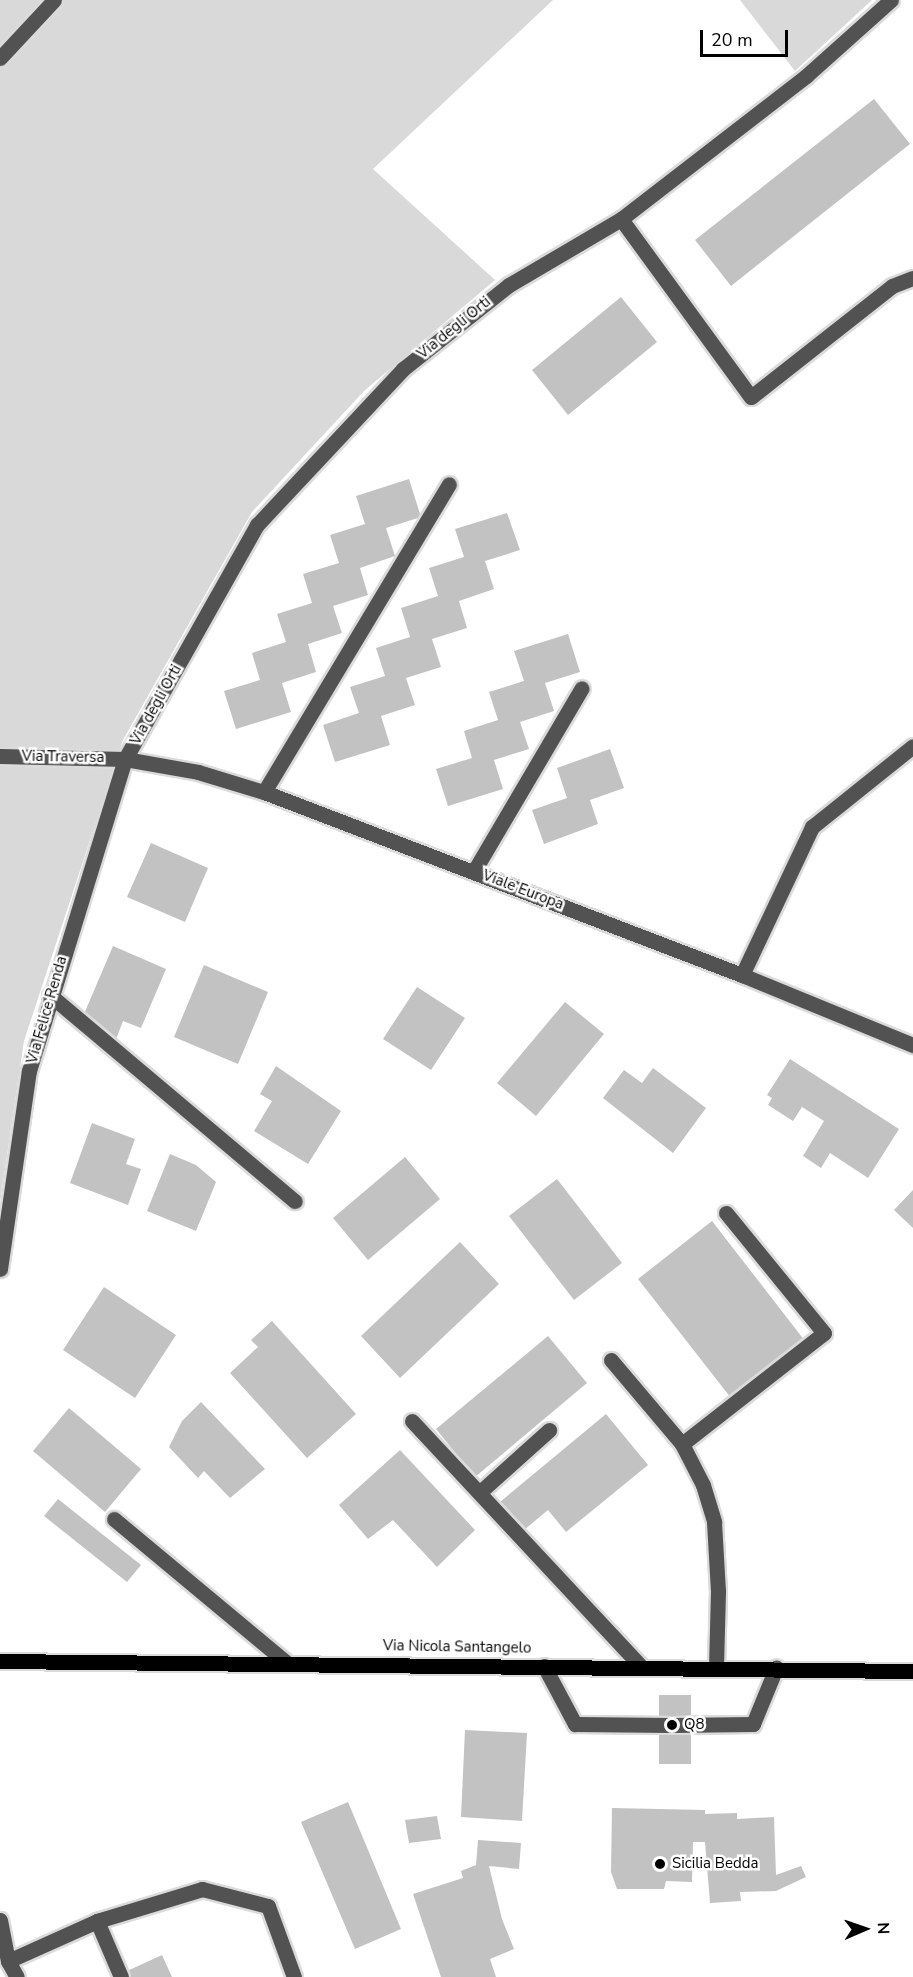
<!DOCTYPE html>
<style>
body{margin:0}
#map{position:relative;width:913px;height:1977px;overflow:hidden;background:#fff;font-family:"Nunito Sans",sans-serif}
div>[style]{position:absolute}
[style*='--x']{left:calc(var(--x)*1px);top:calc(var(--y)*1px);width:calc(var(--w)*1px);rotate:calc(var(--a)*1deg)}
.green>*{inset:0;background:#d9d9d9}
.building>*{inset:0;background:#c2c2c2}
.roads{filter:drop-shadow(2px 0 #dbdbdb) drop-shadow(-2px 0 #dbdbdb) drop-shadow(0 2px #dbdbdb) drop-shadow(0 -2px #dbdbdb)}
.minor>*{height:15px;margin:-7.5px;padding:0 7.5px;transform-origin:7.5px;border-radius:7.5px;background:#525252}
.major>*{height:15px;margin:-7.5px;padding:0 7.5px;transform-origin:7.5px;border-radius:7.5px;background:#000}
.dots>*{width:16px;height:16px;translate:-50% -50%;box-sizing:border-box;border:3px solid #fff;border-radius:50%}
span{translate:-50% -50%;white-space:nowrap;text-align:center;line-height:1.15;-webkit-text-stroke:5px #fff;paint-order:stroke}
.street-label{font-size:15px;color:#000}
.poi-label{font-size:15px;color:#000}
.left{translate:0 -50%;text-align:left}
.north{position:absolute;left:835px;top:1899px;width:60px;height:60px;-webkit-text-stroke:4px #fff;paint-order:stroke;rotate:88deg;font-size:16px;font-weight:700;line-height:24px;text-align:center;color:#000}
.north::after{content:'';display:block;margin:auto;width:21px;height:27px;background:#000;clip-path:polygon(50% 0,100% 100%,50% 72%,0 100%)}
.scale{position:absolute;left:700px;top:30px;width:88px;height:27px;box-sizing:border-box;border:3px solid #000;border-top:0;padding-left:8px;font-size:18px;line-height:21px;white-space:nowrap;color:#000;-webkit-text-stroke:4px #fff;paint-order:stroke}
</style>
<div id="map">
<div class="green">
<div style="clip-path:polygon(0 0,553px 0,373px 169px,495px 280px,364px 391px,252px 512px,123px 740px,24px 1041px,0 1203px)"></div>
<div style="clip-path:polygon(740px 0,872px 0,795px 71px)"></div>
</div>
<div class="building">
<div style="clip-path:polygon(874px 99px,910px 144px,731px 286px,695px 240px)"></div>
<div style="clip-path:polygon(621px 297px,657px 342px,568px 415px,532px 370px)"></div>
<div style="clip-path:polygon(409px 479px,421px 517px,386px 528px,395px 556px,360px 568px,368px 595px,333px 606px,342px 633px,308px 644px,316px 672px,282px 683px,291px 712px,236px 729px,224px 691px,260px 680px,252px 653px,286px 642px,277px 614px,312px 603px,303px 574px,339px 563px,330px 535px,365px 524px,356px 496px)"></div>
<div style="clip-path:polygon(507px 513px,520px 550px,485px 561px,494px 589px,459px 601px,467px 628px,432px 639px,441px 667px,406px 678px,415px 705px,381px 716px,390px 745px,335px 762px,323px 725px,359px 713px,350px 687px,385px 676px,376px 648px,410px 637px,401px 608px,438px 596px,429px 568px,464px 557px,455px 529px)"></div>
<div style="clip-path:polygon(568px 634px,580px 672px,545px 683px,554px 711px,520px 722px,529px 749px,494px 760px,503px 789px,448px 806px,436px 769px,472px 758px,464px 731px,498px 720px,489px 692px,524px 681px,514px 651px)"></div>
<div style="clip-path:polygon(610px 749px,624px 788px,590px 800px,598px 824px,544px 844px,532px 810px,567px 798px,557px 768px)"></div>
<div style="clip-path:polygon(151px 843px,208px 868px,185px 922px,127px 897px)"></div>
<div style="clip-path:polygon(113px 946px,166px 969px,141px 1028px,123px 1021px,115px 1042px,84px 1014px)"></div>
<div style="clip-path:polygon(204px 965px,268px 992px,238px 1064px,174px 1037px)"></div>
<div style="clip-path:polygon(417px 987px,465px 1018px,431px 1070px,383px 1039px)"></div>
<div style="clip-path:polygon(565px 1002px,604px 1034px,536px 1116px,497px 1083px)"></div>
<div style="clip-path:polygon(790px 1059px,899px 1129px,868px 1178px,830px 1153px,821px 1168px,803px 1156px,824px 1121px,802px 1107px,793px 1121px,768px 1105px,772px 1098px,767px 1095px)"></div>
<div style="clip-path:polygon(276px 1066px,341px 1111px,308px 1164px,254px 1131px,272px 1101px,260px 1094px)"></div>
<div style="clip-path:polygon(653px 1068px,706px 1108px,673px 1153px,603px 1098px,624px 1070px,642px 1083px)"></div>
<div style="clip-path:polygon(92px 1123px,135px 1139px,126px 1164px,141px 1169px,128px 1205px,70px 1183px)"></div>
<div style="clip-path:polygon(170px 1154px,196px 1165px,216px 1182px,196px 1231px,147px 1211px)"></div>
<div style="clip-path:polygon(405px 1157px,440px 1199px,368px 1260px,333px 1218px)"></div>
<div style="clip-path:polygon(557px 1179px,622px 1263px,574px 1300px,509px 1216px)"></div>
<div style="clip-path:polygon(913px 1190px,913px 1228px,894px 1210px)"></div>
<div style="clip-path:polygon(712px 1221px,805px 1341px,731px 1398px,638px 1279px)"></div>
<div style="clip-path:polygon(460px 1242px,499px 1284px,400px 1378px,361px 1336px)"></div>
<div style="clip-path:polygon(104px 1287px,176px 1335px,135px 1398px,63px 1350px)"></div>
<div style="clip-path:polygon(272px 1321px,356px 1414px,307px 1458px,230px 1373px,258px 1347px,251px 1340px)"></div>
<div style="clip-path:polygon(548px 1336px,587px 1383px,475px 1477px,436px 1429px)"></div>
<div style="clip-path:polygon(201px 1402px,265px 1469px,230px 1498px,204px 1471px,198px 1478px,169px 1447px,182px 1421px)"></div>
<div style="clip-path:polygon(69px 1408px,141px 1469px,105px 1512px,33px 1451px)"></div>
<div style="clip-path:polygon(606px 1414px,648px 1465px,566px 1532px,548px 1510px,524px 1530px,500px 1502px)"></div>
<div style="clip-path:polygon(400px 1450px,475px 1530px,437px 1567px,393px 1520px,368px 1539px,339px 1505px)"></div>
<div style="clip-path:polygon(58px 1499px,141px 1565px,127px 1582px,44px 1516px)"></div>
<div style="clip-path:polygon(659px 1695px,691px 1695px,691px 1764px,659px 1764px)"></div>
<div style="clip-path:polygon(465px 1730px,527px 1733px,522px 1821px,461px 1817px)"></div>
<div style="clip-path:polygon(348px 1802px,401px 1929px,355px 1949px,301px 1822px)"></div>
<div style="clip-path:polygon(612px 1808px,705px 1810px,705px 1814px,737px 1813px,737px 1819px,774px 1817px,776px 1875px,801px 1866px,806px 1877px,776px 1891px,740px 1892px,741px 1901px,710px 1903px,705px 1842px,693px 1842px,692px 1882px,666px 1881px,664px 1889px,617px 1889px,611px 1872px)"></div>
<div style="clip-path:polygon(437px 1816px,441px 1839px,409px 1843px,405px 1820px)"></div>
<div style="clip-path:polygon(478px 1840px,521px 1843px,519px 1869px,489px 1866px,502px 1919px,514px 1949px,490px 1959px,496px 1977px,441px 1977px,413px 1894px,463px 1878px,461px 1871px,476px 1865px)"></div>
<div style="clip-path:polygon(162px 1955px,172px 1977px,114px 1977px)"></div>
</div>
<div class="roads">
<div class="minor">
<div style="--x:0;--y:58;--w:79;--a:-47"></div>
<div style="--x:621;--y:219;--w:220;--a:53.9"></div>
<div style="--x:751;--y:397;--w:179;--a:-38.2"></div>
<div style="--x:892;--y:286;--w:22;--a:-21"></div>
<div style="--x:0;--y:756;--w:125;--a:1.4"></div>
<div style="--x:125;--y:759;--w:74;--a:10.1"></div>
<div style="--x:198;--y:772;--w:69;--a:16.9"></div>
<div style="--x:264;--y:792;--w:512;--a:20.95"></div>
<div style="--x:742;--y:975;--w:185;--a:22.3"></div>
<div style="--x:264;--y:792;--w:359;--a:-59"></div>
<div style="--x:474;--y:871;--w:212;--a:-59.5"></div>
<div style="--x:742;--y:975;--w:164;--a:-64.7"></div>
<div style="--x:812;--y:827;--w:129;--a:-38.7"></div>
<div style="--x:50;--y:995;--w:320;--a:40.1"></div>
<div style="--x:0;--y:1269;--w:200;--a:-81.7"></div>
<div style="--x:29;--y:1071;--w:326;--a:-72.9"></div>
<div style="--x:125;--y:759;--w:269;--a:-60.6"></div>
<div style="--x:257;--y:525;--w:214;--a:-46.9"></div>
<div style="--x:403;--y:369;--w:135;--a:-38.4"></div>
<div style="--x:509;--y:285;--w:130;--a:-30.5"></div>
<div style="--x:621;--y:219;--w:234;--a:-37.7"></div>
<div style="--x:806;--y:76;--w:114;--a:-41.8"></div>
<div style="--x:611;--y:1360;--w:110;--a:49.8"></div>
<div style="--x:682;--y:1444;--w:46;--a:62.9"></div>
<div style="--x:703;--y:1485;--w:39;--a:73"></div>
<div style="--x:714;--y:1522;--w:69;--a:86.7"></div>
<div style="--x:718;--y:1591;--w:76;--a:91.5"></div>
<div style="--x:412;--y:1421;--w:336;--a:47"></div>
<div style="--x:682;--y:1444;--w:180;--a:-38"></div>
<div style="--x:824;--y:1333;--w:155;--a:-129.2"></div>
<div style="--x:480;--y:1492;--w:93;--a:-41.9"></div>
<div style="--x:114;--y:1519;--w:225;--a:39.8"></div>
<div style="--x:544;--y:1666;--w:66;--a:61.9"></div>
<div style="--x:575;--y:1724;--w:97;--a:0.6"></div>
<div style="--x:672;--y:1725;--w:81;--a:-0.7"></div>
<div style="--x:753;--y:1724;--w:61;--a:-67.7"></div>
<div style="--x:0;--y:1920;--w:42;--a:79"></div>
<div style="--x:8;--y:1961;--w:18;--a:61"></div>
<div style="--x:97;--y:1921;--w:110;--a:-16.9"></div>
<div style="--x:202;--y:1889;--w:68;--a:14.4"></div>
<div style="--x:268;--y:1906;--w:76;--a:69.9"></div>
<div style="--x:8;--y:1961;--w:98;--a:-24.2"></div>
<div style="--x:97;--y:1921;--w:61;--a:66.8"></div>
</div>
<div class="major">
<div style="--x:0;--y:1661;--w:913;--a:0.63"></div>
</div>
</div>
<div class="dots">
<div style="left:672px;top:1725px;background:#000"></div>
<div style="left:660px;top:1864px;background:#000"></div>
</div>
<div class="street-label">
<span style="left:454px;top:328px;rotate:-39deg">Via degli Orti</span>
<span style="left:156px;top:705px;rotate:-61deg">Via degli Orti</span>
<span style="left:63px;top:757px;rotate:1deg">Via Traversa</span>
<span style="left:523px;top:890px;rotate:21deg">Viale Europa</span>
<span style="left:47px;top:1010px;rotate:-74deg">Via Felice Renda</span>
<span style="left:457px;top:1647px;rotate:1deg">Via Nicola Santangelo</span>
</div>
<div class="poi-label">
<span class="left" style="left:684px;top:1725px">Q8</span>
<span class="left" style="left:672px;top:1864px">Sicilia Bedda</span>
</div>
<div class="north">N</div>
<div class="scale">20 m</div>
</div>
